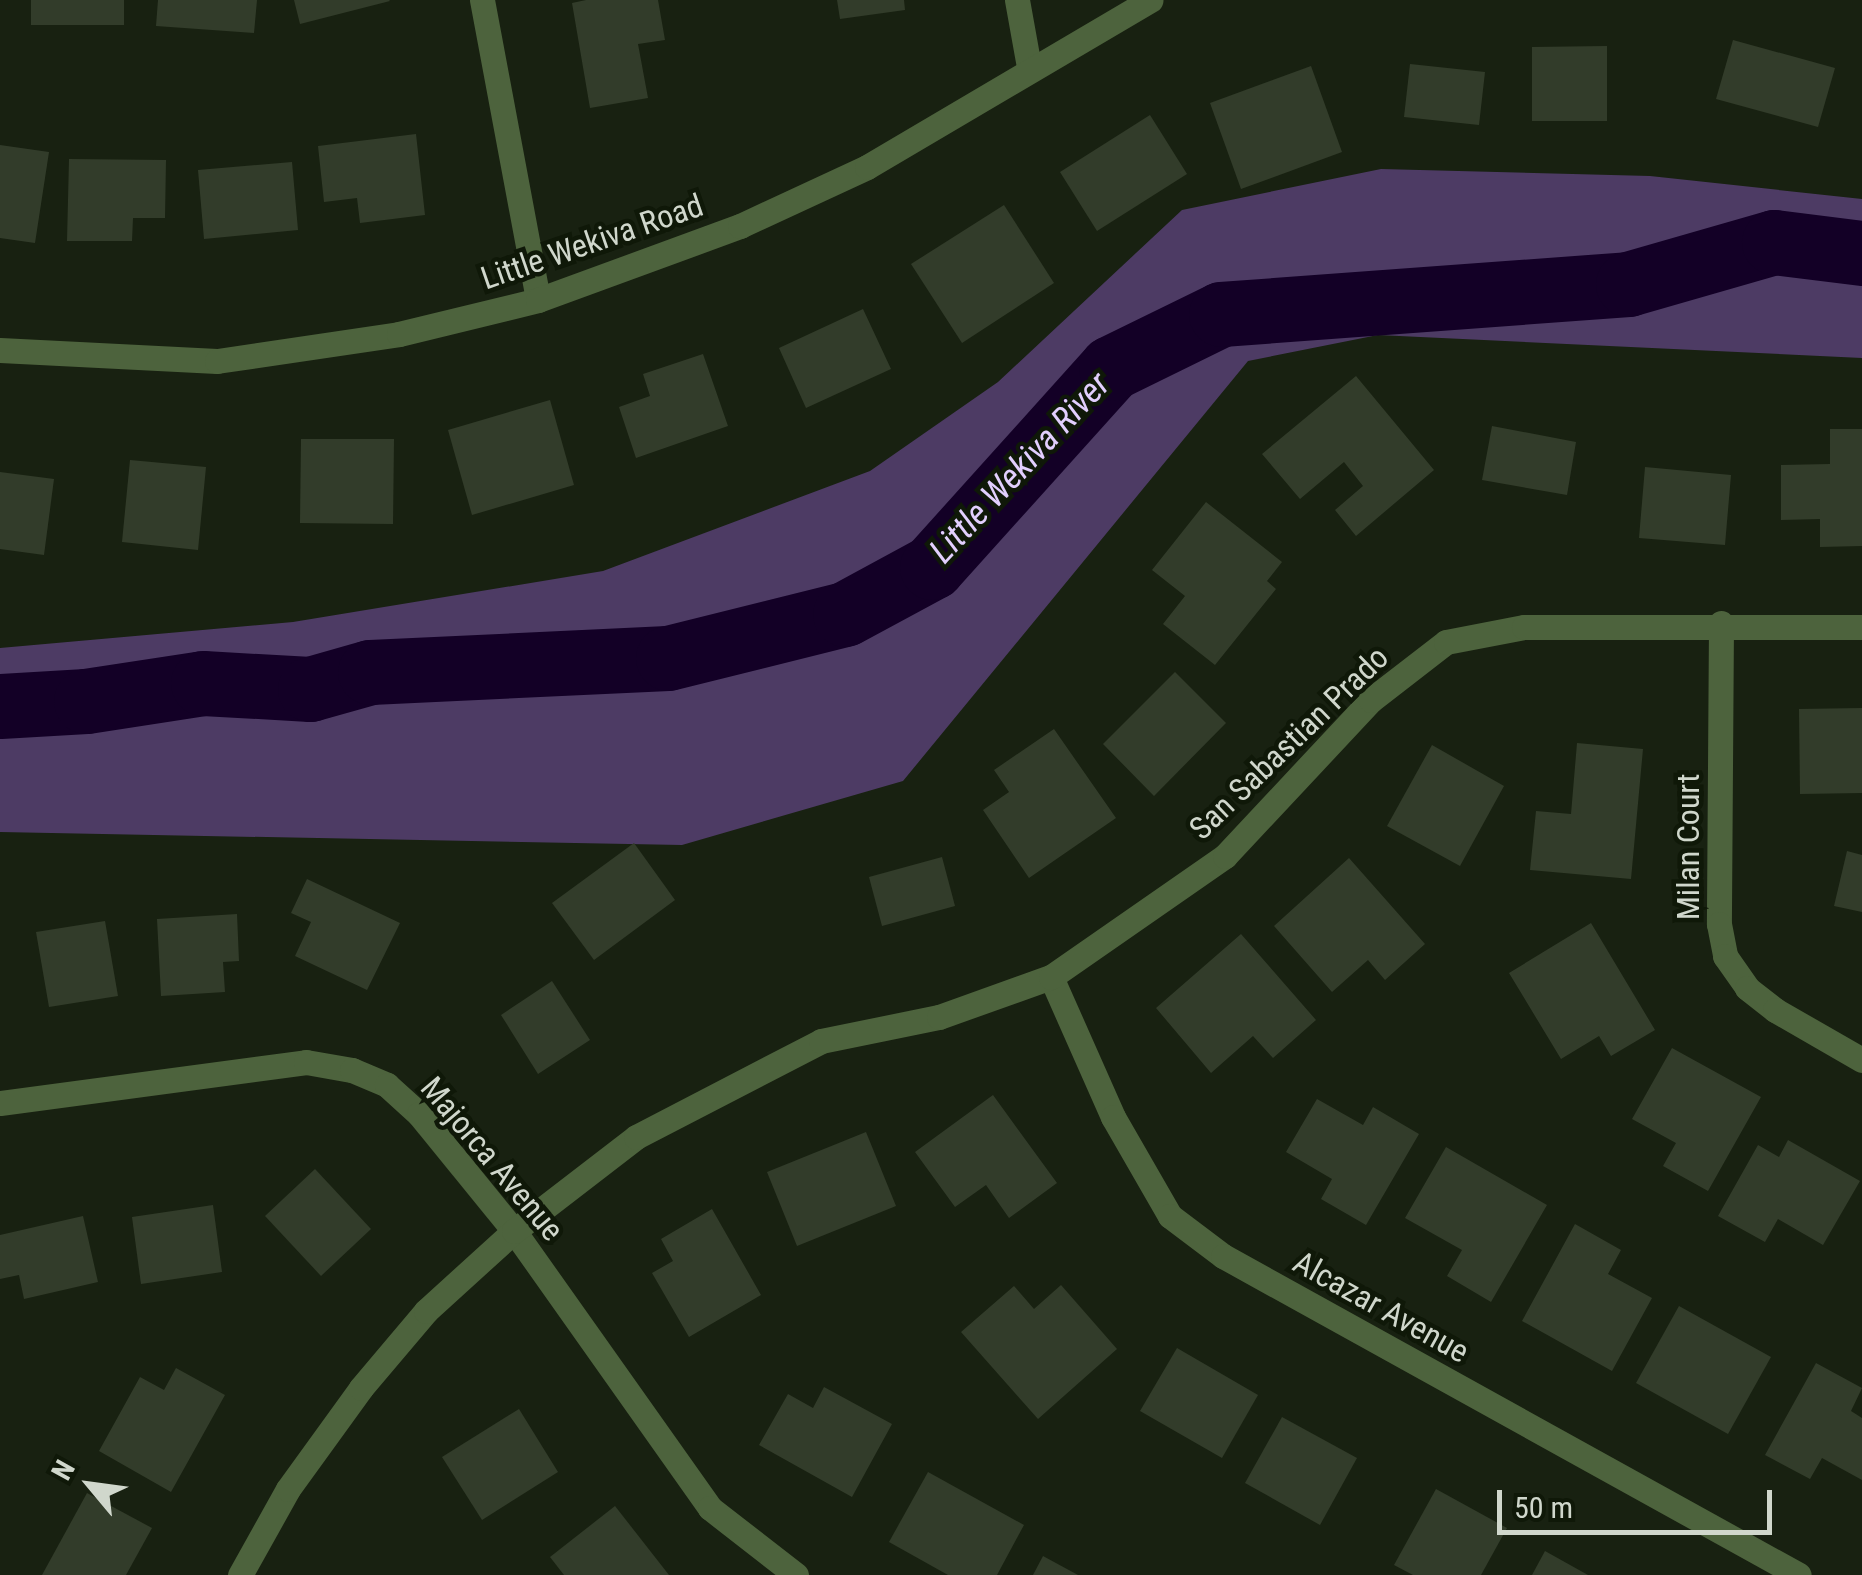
<!DOCTYPE html>
<style>
body{margin:0}
#map{position:relative;width:1862px;height:1575px;overflow:hidden;background:#182111;font-family:"Roboto Condensed",sans-serif}
div>[style]{position:absolute}
[style*='--x']{left:calc(var(--x)*1px);top:calc(var(--y)*1px);width:calc(var(--w)*1px);rotate:calc(var(--a)*1deg)}
.green>*{inset:0;background:#4d3b64}
.river>*{height:65px;margin:-32.5px;padding:0 32.5px;transform-origin:32.5px;border-radius:32.5px;background:#130026}
.building>*{inset:0;background:#323c2a}
.minor>*{height:25px;margin:-12.5px;padding:0 12.5px;transform-origin:12.5px;border-radius:12.5px;background:#4d633d}
span{translate:-50% -50%;white-space:nowrap;text-align:center;line-height:1.15;-webkit-text-stroke:9px #0f1808;paint-order:stroke}
.street-label{font-size:32px;color:#d0d7cc}
.water-label{font-size:35px;color:#e2cffe;font-style:italic}
.north{position:absolute;left:40px;top:1435px;width:100px;height:100px;-webkit-text-stroke:8px #0f1808;paint-order:stroke;rotate:299deg;font-size:28px;font-weight:700;line-height:40px;text-align:center;color:#d0d7cc}
.north::after{content:'';display:block;margin:auto;width:35px;height:45px;background:#d0d7cc;clip-path:polygon(50% 0,100% 100%,50% 72%,0 100%)}
.scale{position:absolute;left:1497px;top:1490px;width:275px;height:45px;box-sizing:border-box;border:5px solid #d0d7cc;border-top:0;padding-left:12px;font-size:30px;line-height:35px;white-space:nowrap;color:#d0d7cc;-webkit-text-stroke:8px #0f1808;paint-order:stroke}
</style>
<div id="map">
<div class="green">
<div style="clip-path:polygon(1381px 169px,1650px 176px,1862px 199px,1862px 358px,1378px 335px,1248px 361px,903px 781px,682px 845px,0 832px,0 648px,293px 622px,603px 571px,870px 471px,998px 382px,1182px 210px)"></div>
</div>
<div class="river">
<div style="--x:0;--y:706;--w:86;--a:-3.3"></div>
<div style="--x:86;--y:701;--w:118;--a:-8.7"></div>
<div style="--x:203;--y:683;--w:107;--a:3.2"></div>
<div style="--x:310;--y:689;--w:62;--a:-15.8"></div>
<div style="--x:370;--y:672;--w:298;--a:-2.7"></div>
<div style="--x:668;--y:658;--w:182;--a:-14"></div>
<div style="--x:845;--y:614;--w:99;--a:-28.4"></div>
<div style="--x:932;--y:567;--w:268;--a:-48"></div>
<div style="--x:1111;--y:368;--w:123;--a:-26.1"></div>
<div style="--x:1221;--y:314;--w:408;--a:-4.2"></div>
<div style="--x:1628;--y:284;--w:152;--a:-16"></div>
<div style="--x:1774;--y:242;--w:89;--a:7.1"></div>
</div>
<div class="building">
<div style="clip-path:polygon(31px 0,124px 0,124px 25px,31px 25px)"></div>
<div style="clip-path:polygon(158px 0,257px 0,254px 33px,156px 26px)"></div>
<div style="clip-path:polygon(294px 0,389px 0,390px 1px,300px 24px)"></div>
<div style="clip-path:polygon(586px 0,658px 0,665px 40px,638px 44px,648px 98px,590px 108px,572px 3px)"></div>
<div style="clip-path:polygon(837px 0,904px 0,905px 10px,840px 19px)"></div>
<div style="clip-path:polygon(1733px 40px,1835px 68px,1818px 127px,1716px 99px)"></div>
<div style="clip-path:polygon(1607px 46px,1607px 121px,1532px 121px,1532px 47px)"></div>
<div style="clip-path:polygon(1410px 64px,1485px 72px,1479px 125px,1404px 117px)"></div>
<div style="clip-path:polygon(1311px 66px,1342px 152px,1241px 189px,1210px 103px)"></div>
<div style="clip-path:polygon(1150px 115px,1187px 174px,1097px 231px,1060px 172px)"></div>
<div style="clip-path:polygon(416px 134px,425px 215px,360px 223px,357px 198px,324px 202px,318px 146px)"></div>
<div style="clip-path:polygon(0 145px,49px 152px,35px 243px,0 238px)"></div>
<div style="clip-path:polygon(69px 159px,166px 160px,165px 218px,133px 218px,132px 241px,67px 241px)"></div>
<div style="clip-path:polygon(292px 162px,298px 230px,204px 239px,198px 170px)"></div>
<div style="clip-path:polygon(1004px 205px,1054px 283px,962px 343px,911px 264px)"></div>
<div style="clip-path:polygon(863px 309px,891px 369px,806px 408px,779px 348px)"></div>
<div style="clip-path:polygon(703px 354px,728px 426px,636px 458px,619px 407px,650px 396px,643px 374px)"></div>
<div style="clip-path:polygon(1356px 376px,1434px 470px,1356px 536px,1335px 510px,1363px 486px,1344px 462px,1300px 499px,1262px 454px)"></div>
<div style="clip-path:polygon(550px 400px,574px 485px,472px 515px,448px 430px)"></div>
<div style="clip-path:polygon(1492px 426px,1576px 442px,1567px 495px,1482px 480px)"></div>
<div style="clip-path:polygon(1830px 429px,1862px 429px,1862px 546px,1820px 547px,1820px 519px,1781px 520px,1781px 465px,1830px 464px)"></div>
<div style="clip-path:polygon(301px 439px,394px 439px,393px 524px,300px 523px)"></div>
<div style="clip-path:polygon(130px 460px,206px 467px,198px 550px,122px 542px)"></div>
<div style="clip-path:polygon(1645px 467px,1731px 475px,1725px 545px,1639px 538px)"></div>
<div style="clip-path:polygon(0 472px,54px 479px,44px 555px,0 549px)"></div>
<div style="clip-path:polygon(1206px 502px,1282px 562px,1267px 581px,1276px 589px,1215px 665px,1163px 624px,1185px 596px,1152px 570px)"></div>
<div style="clip-path:polygon(1175px 672px,1226px 723px,1154px 796px,1103px 744px)"></div>
<div style="clip-path:polygon(1862px 708px,1862px 793px,1800px 794px,1799px 709px)"></div>
<div style="clip-path:polygon(1054px 729px,1116px 818px,1029px 878px,983px 810px,1009px 792px,994px 770px)"></div>
<div style="clip-path:polygon(1577px 743px,1643px 749px,1631px 879px,1530px 870px,1536px 811px,1571px 814px)"></div>
<div style="clip-path:polygon(1432px 745px,1504px 786px,1460px 866px,1387px 826px)"></div>
<div style="clip-path:polygon(634px 843px,675px 900px,594px 960px,552px 903px)"></div>
<div style="clip-path:polygon(1847px 851px,1862px 855px,1862px 912px,1834px 906px)"></div>
<div style="clip-path:polygon(942px 857px,955px 906px,882px 926px,869px 877px)"></div>
<div style="clip-path:polygon(1349px 858px,1425px 944px,1385px 980px,1368px 960px,1332px 992px,1274px 926px)"></div>
<div style="clip-path:polygon(307px 879px,400px 923px,367px 990px,295px 956px,311px 922px,291px 913px)"></div>
<div style="clip-path:polygon(237px 914px,239px 961px,223px 962px,225px 992px,161px 996px,157px 919px)"></div>
<div style="clip-path:polygon(105px 921px,118px 996px,49px 1007px,36px 932px)"></div>
<div style="clip-path:polygon(1591px 923px,1655px 1030px,1611px 1056px,1599px 1036px,1561px 1059px,1509px 973px)"></div>
<div style="clip-path:polygon(1241px 934px,1316px 1020px,1273px 1058px,1253px 1036px,1211px 1073px,1156px 1008px)"></div>
<div style="clip-path:polygon(552px 981px,590px 1040px,538px 1074px,501px 1015px)"></div>
<div style="clip-path:polygon(1672px 1048px,1761px 1097px,1708px 1191px,1663px 1166px,1676px 1143px,1632px 1119px)"></div>
<div style="clip-path:polygon(993px 1095px,1057px 1183px,1009px 1218px,986px 1185px,955px 1207px,915px 1152px)"></div>
<div style="clip-path:polygon(1317px 1099px,1363px 1125px,1373px 1107px,1419px 1134px,1366px 1225px,1321px 1199px,1332px 1179px,1286px 1152px)"></div>
<div style="clip-path:polygon(866px 1132px,896px 1206px,797px 1246px,767px 1172px)"></div>
<div style="clip-path:polygon(1788px 1140px,1860px 1181px,1823px 1245px,1778px 1219px,1765px 1242px,1718px 1216px,1758px 1145px,1779px 1157px)"></div>
<div style="clip-path:polygon(1446px 1147px,1547px 1205px,1491px 1302px,1447px 1276px,1462px 1250px,1405px 1218px)"></div>
<div style="clip-path:polygon(315px 1169px,371px 1229px,321px 1276px,265px 1216px)"></div>
<div style="clip-path:polygon(213px 1205px,222px 1272px,141px 1284px,132px 1217px)"></div>
<div style="clip-path:polygon(712px 1209px,761px 1295px,689px 1337px,652px 1273px,673px 1261px,661px 1239px)"></div>
<div style="clip-path:polygon(83px 1216px,98px 1282px,24px 1299px,19px 1275px,0 1279px,0 1235px)"></div>
<div style="clip-path:polygon(1575px 1224px,1621px 1250px,1608px 1274px,1652px 1298px,1612px 1371px,1522px 1321px)"></div>
<div style="clip-path:polygon(1061px 1285px,1117px 1349px,1038px 1419px,961px 1332px,1014px 1286px,1034px 1309px)"></div>
<div style="clip-path:polygon(1679px 1306px,1771px 1357px,1728px 1434px,1636px 1383px)"></div>
<div style="clip-path:polygon(1177px 1348px,1258px 1395px,1222px 1458px,1140px 1411px)"></div>
<div style="clip-path:polygon(1816px 1363px,1862px 1388px,1851px 1411px,1862px 1418px,1862px 1480px,1822px 1458px,1810px 1479px,1765px 1455px)"></div>
<div style="clip-path:polygon(176px 1368px,225px 1395px,171px 1492px,99px 1451px,140px 1377px,164px 1390px)"></div>
<div style="clip-path:polygon(824px 1387px,892px 1424px,852px 1497px,759px 1445px,788px 1394px,813px 1408px)"></div>
<div style="clip-path:polygon(519px 1409px,558px 1472px,482px 1520px,442px 1457px)"></div>
<div style="clip-path:polygon(1282px 1417px,1357px 1458px,1320px 1525px,1245px 1483px)"></div>
<div style="clip-path:polygon(928px 1472px,1024px 1525px,997px 1575px,948px 1575px,889px 1542px)"></div>
<div style="clip-path:polygon(1436px 1489px,1507px 1528px,1481px 1575px,1413px 1575px,1394px 1565px)"></div>
<div style="clip-path:polygon(87px 1493px,152px 1528px,126px 1575px,42px 1575px)"></div>
<div style="clip-path:polygon(615px 1506px,669px 1575px,564px 1575px,550px 1557px)"></div>
<div style="clip-path:polygon(1545px 1551px,1588px 1575px,1532px 1575px)"></div>
<div style="clip-path:polygon(1043px 1556px,1078px 1575px,1033px 1575px)"></div>
</div>
<div class="minor">
<div style="--x:482;--y:0;--w:305;--a:79.4"></div>
<div style="--x:1017;--y:0;--w:68;--a:79.8"></div>
<div style="--x:0;--y:350;--w:217;--a:2.9"></div>
<div style="--x:217;--y:361;--w:184;--a:-8.4"></div>
<div style="--x:399;--y:334;--w:143;--a:-13.7"></div>
<div style="--x:538;--y:300;--w:215;--a:-20.1"></div>
<div style="--x:740;--y:226;--w:140;--a:-24.9"></div>
<div style="--x:867;--y:167;--w:329;--a:-30.5"></div>
<div style="--x:1721;--y:623;--w:301;--a:90.4"></div>
<div style="--x:1719;--y:924;--w:33;--a:79"></div>
<div style="--x:1725;--y:956;--w:39;--a:55"></div>
<div style="--x:1747;--y:988;--w:36;--a:38"></div>
<div style="--x:1775;--y:1010;--w:100;--a:29.9"></div>
<div style="--x:1051;--y:977;--w:153;--a:66.1"></div>
<div style="--x:1113;--y:1117;--w:114;--a:60.1"></div>
<div style="--x:1170;--y:1216;--w:66;--a:37"></div>
<div style="--x:1223;--y:1256;--w:658;--a:28.98"></div>
<div style="--x:0;--y:1103;--w:309;--a:-7.6"></div>
<div style="--x:306;--y:1062;--w:47;--a:9.9"></div>
<div style="--x:352;--y:1070;--w:38;--a:23"></div>
<div style="--x:387;--y:1085;--w:43;--a:42.2"></div>
<div style="--x:419;--y:1114;--w:151;--a:50.9"></div>
<div style="--x:514;--y:1231;--w:339;--a:54.7"></div>
<div style="--x:710;--y:1508;--w:109;--a:37.9"></div>
<div style="--x:240;--y:1575;--w:98;--a:-60.8"></div>
<div style="--x:288;--y:1489;--w:125;--a:-54.1"></div>
<div style="--x:361;--y:1388;--w:101;--a:-49.8"></div>
<div style="--x:426;--y:1311;--w:119;--a:-42.3"></div>
<div style="--x:514;--y:1231;--w:154;--a:-37.6"></div>
<div style="--x:636;--y:1137;--w:208;--a:-27.4"></div>
<div style="--x:821;--y:1041;--w:120;--a:-11.5"></div>
<div style="--x:939;--y:1017;--w:119;--a:-19.7"></div>
<div style="--x:1051;--y:977;--w:212;--a:-34.8"></div>
<div style="--x:1225;--y:856;--w:214;--a:-46.9"></div>
<div style="--x:1371;--y:700;--w:95;--a:-37.7"></div>
<div style="--x:1446;--y:642;--w:79;--a:-10.9"></div>
<div style="--x:1524;--y:627;--w:338;--a:0"></div>
</div>
<div class="street-label">
<span style="left:592px;top:242px;rotate:-19deg">Little Wekiva Road</span>
<span style="left:1289px;top:743px;rotate:-44deg">San Sabastian Prado</span>
<span style="left:1688px;top:847px;rotate:-90deg">Milan Court</span>
<span style="left:492px;top:1159px;rotate:50deg">Majorca Avenue</span>
<span style="left:1381px;top:1307px;rotate:29deg">Alcazar Avenue</span>
</div>
<div class="water-label">
<span style="left:1020px;top:468px;rotate:-47deg">Little Wekiva River</span>
</div>
<div class="north">N</div>
<div class="scale">50 m</div>
</div>
